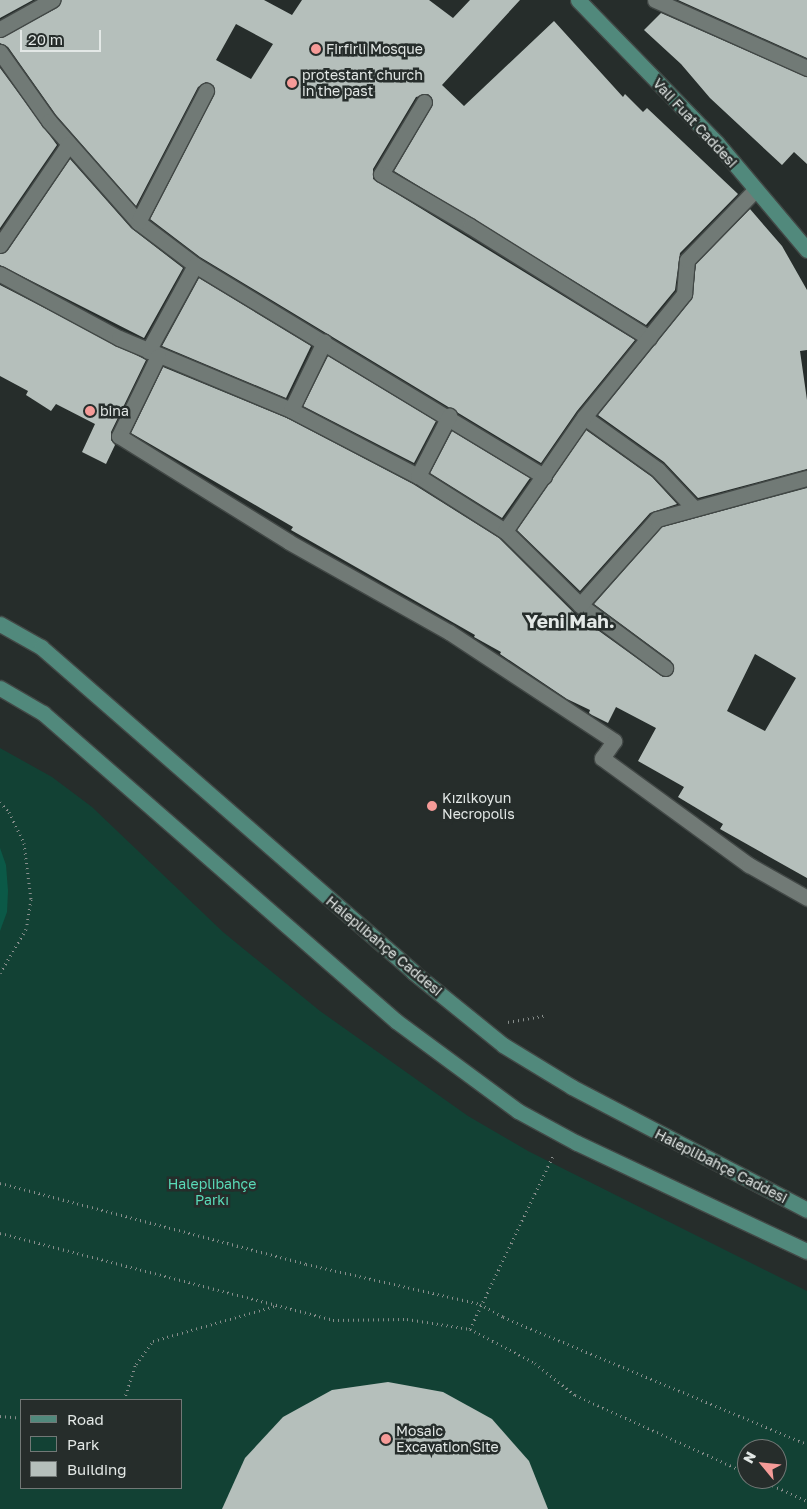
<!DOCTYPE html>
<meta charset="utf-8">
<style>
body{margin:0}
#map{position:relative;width:807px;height:1509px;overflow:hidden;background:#262d2b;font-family:"Golos Text",sans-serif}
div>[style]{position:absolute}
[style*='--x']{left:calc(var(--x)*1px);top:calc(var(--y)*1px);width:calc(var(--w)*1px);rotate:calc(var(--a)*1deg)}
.green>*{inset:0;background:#124134}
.water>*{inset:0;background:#0b5947}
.building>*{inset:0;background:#b5bfbb}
.path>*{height:3px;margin-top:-1.5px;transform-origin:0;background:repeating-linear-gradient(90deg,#878d8b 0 1px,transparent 0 5px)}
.roads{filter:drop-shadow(1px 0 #424846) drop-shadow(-1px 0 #424846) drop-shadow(0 1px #424846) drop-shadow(0 -1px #424846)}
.minor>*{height:15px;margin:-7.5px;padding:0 7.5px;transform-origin:7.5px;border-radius:7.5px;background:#717a76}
.secondary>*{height:15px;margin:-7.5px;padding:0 7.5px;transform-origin:7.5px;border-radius:7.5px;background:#51897c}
.dots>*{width:14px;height:14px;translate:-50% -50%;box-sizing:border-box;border:2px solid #262d2b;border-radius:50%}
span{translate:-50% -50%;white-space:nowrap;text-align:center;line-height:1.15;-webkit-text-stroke:5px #262d2b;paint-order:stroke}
.poi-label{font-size:14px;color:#e3e8e6}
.left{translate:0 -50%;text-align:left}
.street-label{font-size:14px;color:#e3e8e6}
.park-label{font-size:14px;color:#59dbb8}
.district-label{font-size:19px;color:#e3e8e6;font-weight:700}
.legend{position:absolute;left:20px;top:1399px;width:162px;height:90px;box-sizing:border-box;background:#262d2b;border:1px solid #727876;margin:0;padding:6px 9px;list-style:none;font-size:15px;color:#e3e8e6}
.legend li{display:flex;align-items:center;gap:10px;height:25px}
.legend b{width:25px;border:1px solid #727876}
.north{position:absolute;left:737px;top:1439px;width:50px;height:50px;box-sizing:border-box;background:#262d2b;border:1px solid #727876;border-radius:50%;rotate:298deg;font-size:14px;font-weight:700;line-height:20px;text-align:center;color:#e3e8e6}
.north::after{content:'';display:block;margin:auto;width:18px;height:22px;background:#f59b98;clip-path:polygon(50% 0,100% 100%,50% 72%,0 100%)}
.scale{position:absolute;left:20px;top:30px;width:81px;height:22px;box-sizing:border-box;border:2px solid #e3e8e6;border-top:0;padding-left:6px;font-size:15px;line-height:18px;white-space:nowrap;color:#e3e8e6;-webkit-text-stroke:4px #262d2b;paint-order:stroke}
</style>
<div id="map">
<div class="green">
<div style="clip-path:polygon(evenodd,0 748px,52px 777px,92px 807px,223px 932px,320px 1011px,468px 1116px,528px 1151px,807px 1291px,807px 1509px,0 1509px,0 748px,21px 1400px,181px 1400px,181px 1488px,21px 1488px,21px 1400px,0 748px,747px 1449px,777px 1449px,777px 1479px,747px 1479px,747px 1449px)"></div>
</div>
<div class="water">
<div style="clip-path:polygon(0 848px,6px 865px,8px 891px,7px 912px,0 931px)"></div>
</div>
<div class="building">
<div style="clip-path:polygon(0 0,33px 0,0 18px)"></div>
<div style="clip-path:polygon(evenodd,61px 0,264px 0,292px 15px,302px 0,429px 0,453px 18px,470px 0,520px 0,442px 85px,464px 106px,554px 21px,623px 97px,625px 94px,643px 112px,647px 108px,738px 194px,680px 253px,675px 290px,646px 325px,394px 171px,432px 106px,432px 98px,428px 94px,416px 97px,373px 169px,373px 179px,635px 340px,577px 411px,541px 463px,200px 257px,150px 219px,214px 95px,214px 86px,206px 82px,198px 87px,136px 206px,56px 115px,8px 47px,0 43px,0 38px,57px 8px,61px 0,236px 24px,273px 44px,251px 79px,216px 60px,236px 24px)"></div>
<div style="clip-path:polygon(678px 0,807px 0,807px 58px)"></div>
<div style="clip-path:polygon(661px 13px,807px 77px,807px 164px,794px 152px,782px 165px,710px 98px,681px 64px,644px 30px)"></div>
<div style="clip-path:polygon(0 68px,57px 145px,0 228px)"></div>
<div style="clip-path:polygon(70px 159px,131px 228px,183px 268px,144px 338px,0 265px,0 254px,8px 250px)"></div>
<div style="clip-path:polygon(750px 209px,782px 246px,807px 290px,807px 350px,800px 351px,807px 400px,807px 469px,698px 498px,664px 462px,598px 415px,691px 300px,696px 264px)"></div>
<div style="clip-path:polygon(199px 278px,311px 346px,286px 398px,162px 346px)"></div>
<div style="clip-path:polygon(0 285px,146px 360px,111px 432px,111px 440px,115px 445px,106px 464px,82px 452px,95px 424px,56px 404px,51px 411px,26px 395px,28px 391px,0 376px)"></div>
<div style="clip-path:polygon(328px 356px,436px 421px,414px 463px,303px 406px)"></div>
<div style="clip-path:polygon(evenodd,163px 367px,287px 418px,413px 484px,499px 538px,574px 613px,663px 677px,673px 673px,671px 661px,594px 604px,662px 527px,807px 488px,807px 878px,720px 829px,723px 824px,678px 797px,684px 787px,638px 761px,656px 728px,616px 707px,608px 723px,592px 715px,589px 713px,590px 710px,567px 699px,500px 654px,501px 652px,474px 637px,475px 635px,291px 530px,293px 527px,131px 433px,163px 367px,755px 654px,796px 678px,765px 731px,727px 711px,755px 654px)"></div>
<div style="clip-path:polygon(586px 430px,652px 477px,677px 504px,650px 513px,580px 591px,517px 530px)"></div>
<div style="clip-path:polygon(452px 431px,530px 478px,502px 518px,430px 473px)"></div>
<div style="clip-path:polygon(388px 1382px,443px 1392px,492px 1419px,529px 1461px,548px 1509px,222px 1509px,245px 1458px,283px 1417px,332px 1390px)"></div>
</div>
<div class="path">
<div style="--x:0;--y:802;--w:13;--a:48"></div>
<div style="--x:9;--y:812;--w:34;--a:64"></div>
<div style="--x:24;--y:843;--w:56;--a:82.9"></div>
<div style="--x:31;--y:899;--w:30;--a:99"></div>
<div style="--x:26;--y:929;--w:51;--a:120.6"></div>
<div style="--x:508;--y:1022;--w:39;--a:-10"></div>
<div style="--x:0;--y:1183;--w:317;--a:14.8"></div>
<div style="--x:306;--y:1264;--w:179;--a:12.9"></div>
<div style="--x:480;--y:1304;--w:26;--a:29"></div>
<div style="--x:503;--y:1317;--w:329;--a:22.7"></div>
<div style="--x:0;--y:1233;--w:344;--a:14.6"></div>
<div style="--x:333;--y:1320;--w:74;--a:-0.8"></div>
<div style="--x:407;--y:1319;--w:64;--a:9"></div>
<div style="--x:470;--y:1329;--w:73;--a:27.6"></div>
<div style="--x:535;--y:1363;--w:51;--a:38.7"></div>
<div style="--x:575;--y:1395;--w:189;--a:24.4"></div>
<div style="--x:470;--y:1329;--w:194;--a:-64.4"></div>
<div style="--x:124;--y:1400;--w:38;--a:-72"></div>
<div style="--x:136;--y:1364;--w:29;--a:-54"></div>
<div style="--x:153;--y:1341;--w:127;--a:-16"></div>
<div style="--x:0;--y:1416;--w:21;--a:5"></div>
<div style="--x:759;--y:1479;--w:53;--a:24.6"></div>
</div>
<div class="roads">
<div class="minor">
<div style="--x:655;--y:0;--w:167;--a:24.1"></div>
<div style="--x:0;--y:29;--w:60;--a:-29.1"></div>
<div style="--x:0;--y:52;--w:85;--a:54.6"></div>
<div style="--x:49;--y:121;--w:135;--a:48.6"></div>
<div style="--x:138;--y:222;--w:71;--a:37"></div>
<div style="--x:195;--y:265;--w:408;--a:31.2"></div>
<div style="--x:424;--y:102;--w:84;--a:120.8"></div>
<div style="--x:381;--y:174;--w:103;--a:30.3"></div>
<div style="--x:470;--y:226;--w:211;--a:32"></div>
<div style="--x:138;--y:222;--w:148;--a:-62.6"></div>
<div style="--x:0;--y:245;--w:122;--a:-55.7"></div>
<div style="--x:0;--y:274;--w:135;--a:28.3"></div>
<div style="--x:119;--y:338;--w:186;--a:22.7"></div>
<div style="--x:291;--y:410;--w:143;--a:27.5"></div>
<div style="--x:418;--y:476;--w:103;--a:32.3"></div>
<div style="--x:505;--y:531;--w:105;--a:44.6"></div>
<div style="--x:580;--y:605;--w:106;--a:36.5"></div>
<div style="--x:148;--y:351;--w:98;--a:-61.3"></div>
<div style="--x:158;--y:356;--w:89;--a:116"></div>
<div style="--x:119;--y:436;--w:200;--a:31.9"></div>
<div style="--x:289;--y:542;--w:184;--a:29.4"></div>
<div style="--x:449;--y:632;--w:198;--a:33.4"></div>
<div style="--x:614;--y:741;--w:21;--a:125"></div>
<div style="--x:602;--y:758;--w:182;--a:36.1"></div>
<div style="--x:749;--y:865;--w:67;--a:29.6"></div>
<div style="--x:291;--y:410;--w:76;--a:-64.1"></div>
<div style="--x:584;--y:417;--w:91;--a:35.6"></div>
<div style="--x:658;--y:470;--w:51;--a:46.6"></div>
<div style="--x:418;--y:476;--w:68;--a:-62.7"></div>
<div style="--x:505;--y:531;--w:139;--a:-55.3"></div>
<div style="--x:584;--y:417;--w:159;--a:-50.9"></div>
<div style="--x:684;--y:294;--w:34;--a:-85"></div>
<div style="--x:687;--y:260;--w:98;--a:-45.8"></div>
<div style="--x:580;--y:605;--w:115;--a:-48.2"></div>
<div style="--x:657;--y:519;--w:156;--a:-15.3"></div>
</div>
<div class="secondary">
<div style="--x:578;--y:0;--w:199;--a:45.8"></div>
<div style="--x:717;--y:143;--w:140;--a:49.9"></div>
<div style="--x:0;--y:624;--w:47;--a:29.3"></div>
<div style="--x:41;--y:647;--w:494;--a:41.1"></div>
<div style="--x:413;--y:972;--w:116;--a:39"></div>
<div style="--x:503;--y:1045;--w:81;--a:31.3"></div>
<div style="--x:572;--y:1087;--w:265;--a:27.6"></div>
<div style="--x:0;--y:688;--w:50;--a:30.2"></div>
<div style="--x:43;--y:713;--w:468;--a:41.1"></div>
<div style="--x:396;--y:1021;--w:152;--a:36.4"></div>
<div style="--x:518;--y:1111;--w:67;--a:28.5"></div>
<div style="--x:577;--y:1143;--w:254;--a:25.2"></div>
</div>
</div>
<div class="dots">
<div style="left:316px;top:49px;background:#f59b98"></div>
<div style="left:292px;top:83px;background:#f59b98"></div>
<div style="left:90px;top:411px;background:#f59b98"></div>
<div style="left:432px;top:806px;background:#f59b98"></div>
<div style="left:386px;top:1439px;background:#f59b98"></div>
</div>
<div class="poi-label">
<span class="left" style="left:326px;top:49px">Firfirli Mosque</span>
<span class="left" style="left:302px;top:83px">protestant church<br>in the past</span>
<span class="left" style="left:100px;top:411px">bina</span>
<span class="left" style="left:442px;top:806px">Kızılkoyun<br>Necropolis</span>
<span class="left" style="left:396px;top:1439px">Mosaic<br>Excavation Site</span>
</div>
<div class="street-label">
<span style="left:695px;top:123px;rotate:47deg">Vali Fuat Caddesi</span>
<span style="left:384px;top:946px;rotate:40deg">Haleplibahçe Caddesi</span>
<span style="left:721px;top:1166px;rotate:27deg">Haleplibahçe Caddesi</span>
</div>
<div class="park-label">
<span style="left:212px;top:1192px">Haleplibahçe<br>Parkı</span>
</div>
<div class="district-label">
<span style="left:570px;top:621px">Yeni Mah.</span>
</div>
<ul class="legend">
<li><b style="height:6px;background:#51897c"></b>Road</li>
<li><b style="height:14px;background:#124134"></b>Park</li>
<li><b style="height:14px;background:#b5bfbb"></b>Building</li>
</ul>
<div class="north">N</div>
<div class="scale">20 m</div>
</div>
